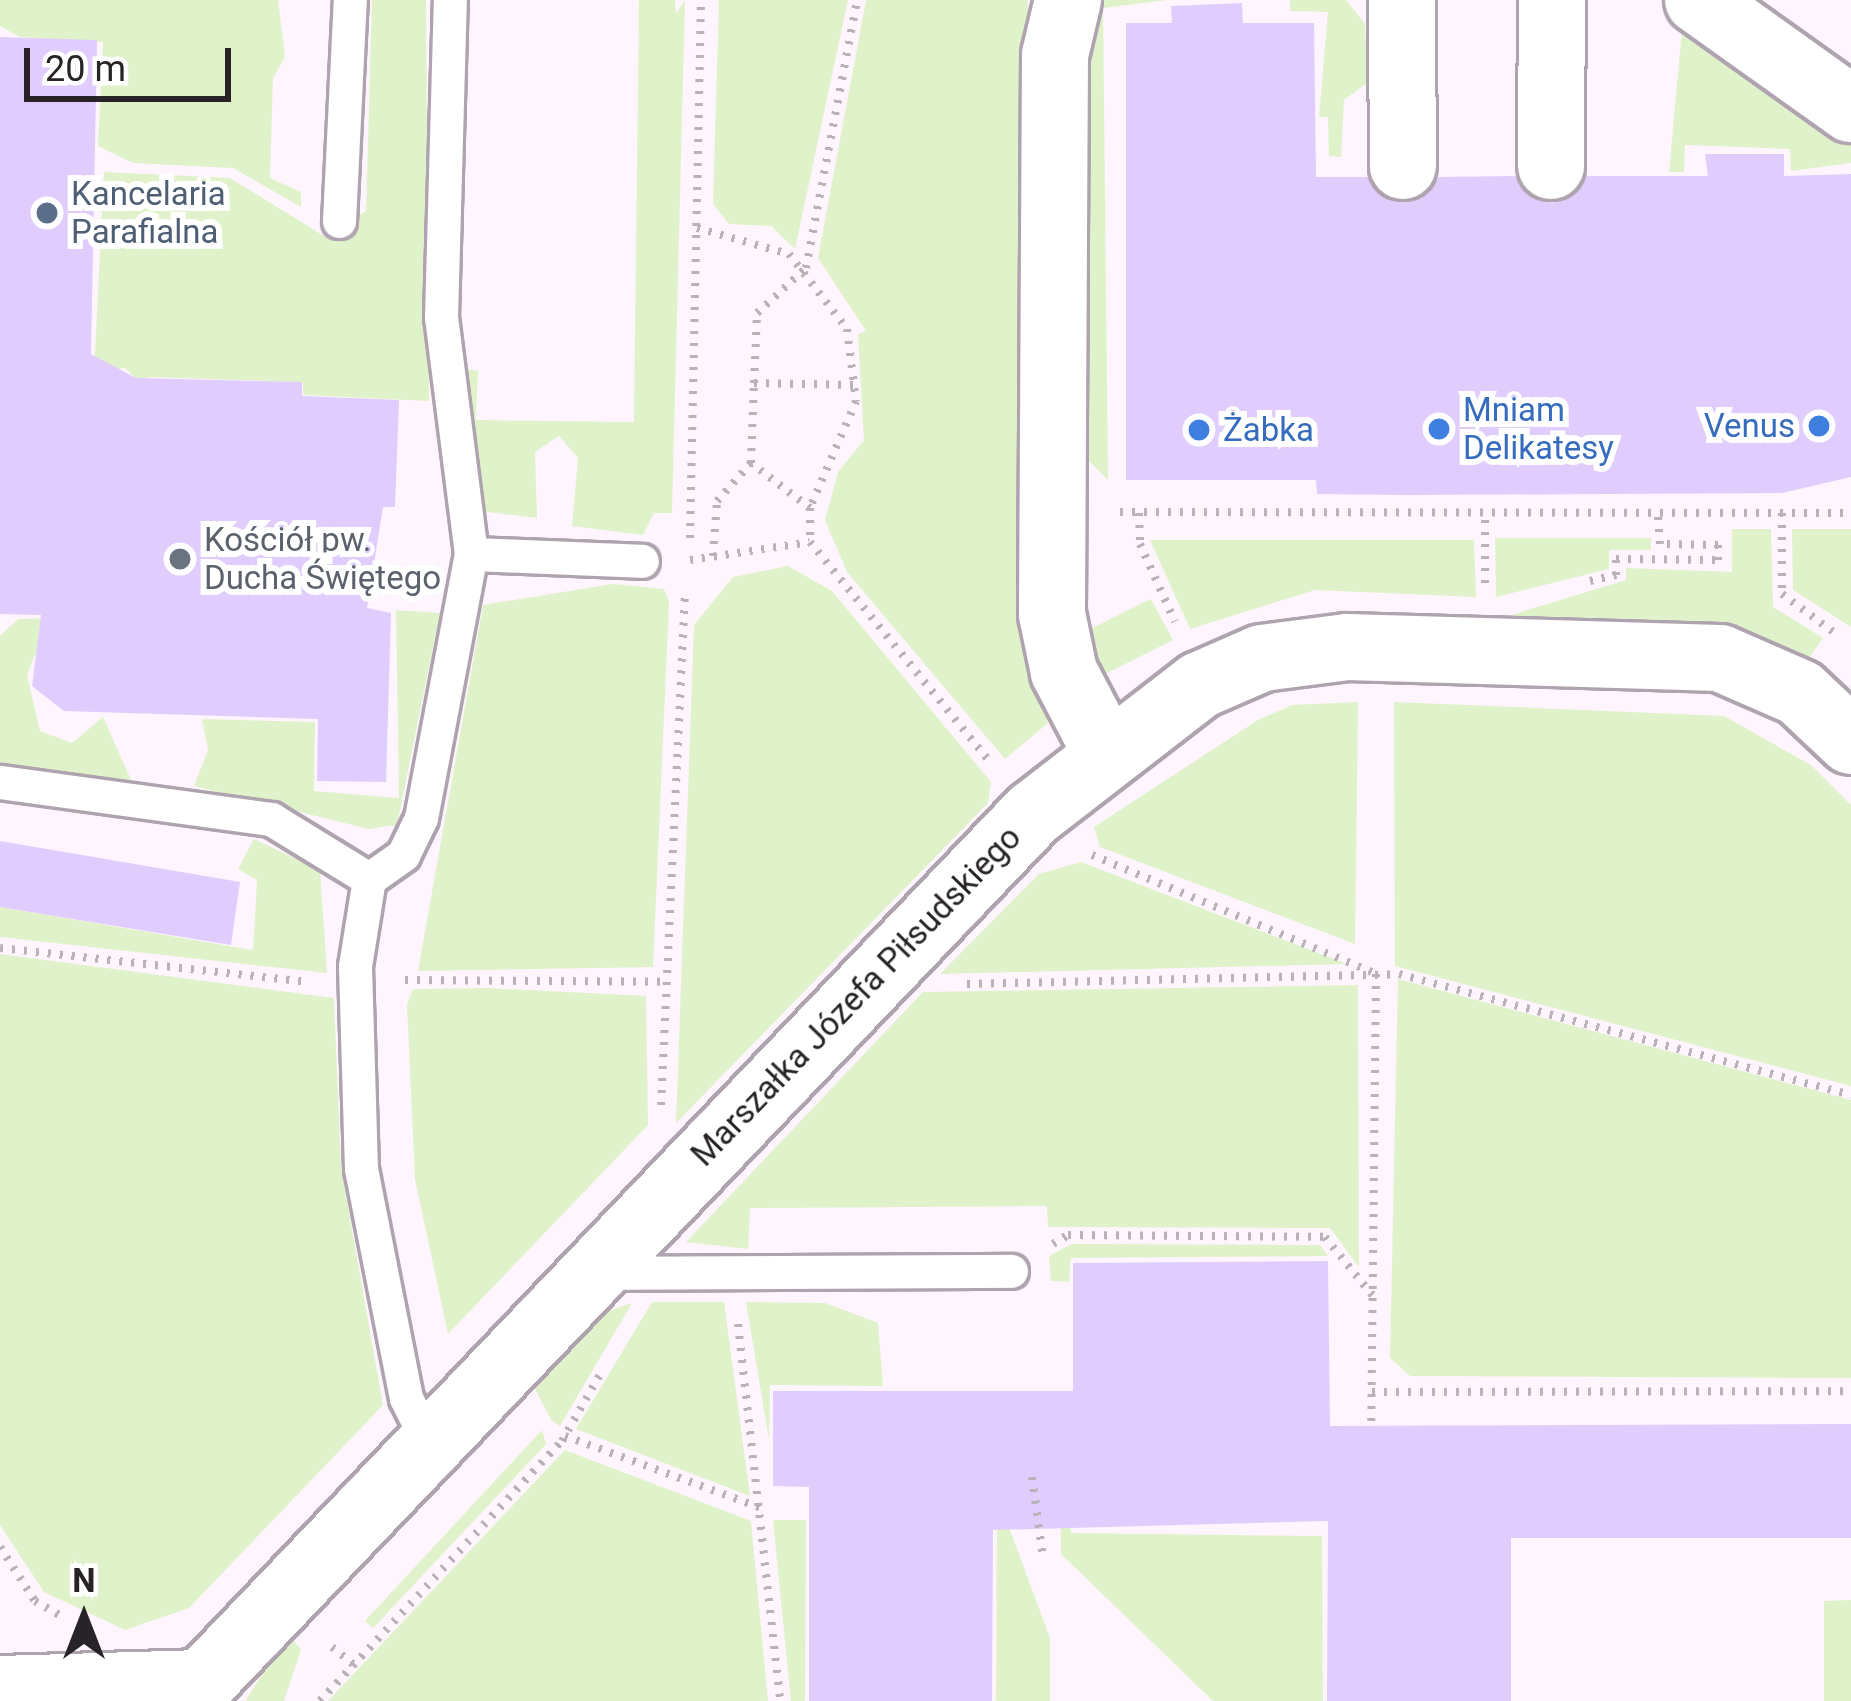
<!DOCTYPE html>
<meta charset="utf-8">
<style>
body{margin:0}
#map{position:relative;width:1851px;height:1701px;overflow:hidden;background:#fef5fe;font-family:Roboto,sans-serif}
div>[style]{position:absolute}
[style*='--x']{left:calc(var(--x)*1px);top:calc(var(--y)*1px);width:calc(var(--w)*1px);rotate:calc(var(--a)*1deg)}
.green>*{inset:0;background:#e0f2c9}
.building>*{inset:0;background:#e0cdfe}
.path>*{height:8px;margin-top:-4px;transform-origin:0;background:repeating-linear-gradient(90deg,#b9b2b9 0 3px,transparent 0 12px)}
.roads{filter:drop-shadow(3px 0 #aea3ae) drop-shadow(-3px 0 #aea3ae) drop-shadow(0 3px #aea3ae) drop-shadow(0 -3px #aea3ae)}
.lane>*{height:33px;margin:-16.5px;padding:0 16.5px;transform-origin:16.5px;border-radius:16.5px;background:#fff}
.street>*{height:66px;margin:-33px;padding:0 33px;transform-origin:33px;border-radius:33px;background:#fff}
.dots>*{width:33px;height:33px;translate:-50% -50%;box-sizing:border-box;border:6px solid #fff;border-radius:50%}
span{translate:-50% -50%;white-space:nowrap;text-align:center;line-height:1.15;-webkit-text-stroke:12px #fff;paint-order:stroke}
.service-label{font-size:33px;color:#4e5e75}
.left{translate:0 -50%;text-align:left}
.shop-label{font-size:33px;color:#366cbe}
.right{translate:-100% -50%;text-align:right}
.worship-label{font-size:33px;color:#5b616d}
.street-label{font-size:33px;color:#272327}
.north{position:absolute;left:24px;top:1557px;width:120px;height:120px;-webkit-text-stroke:9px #fff;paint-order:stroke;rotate:0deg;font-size:33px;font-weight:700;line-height:48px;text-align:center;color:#272327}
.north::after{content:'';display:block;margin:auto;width:42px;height:54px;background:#272327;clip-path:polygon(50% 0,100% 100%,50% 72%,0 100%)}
.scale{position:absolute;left:24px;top:48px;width:207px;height:54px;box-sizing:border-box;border:6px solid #272327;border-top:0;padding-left:15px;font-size:36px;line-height:42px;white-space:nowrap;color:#272327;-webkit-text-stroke:9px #fff;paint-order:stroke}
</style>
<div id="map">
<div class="green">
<div style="clip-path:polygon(0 0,278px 0,285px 57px,273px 78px,270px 178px,301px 192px,301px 207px,233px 168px,133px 163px,98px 146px,103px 42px,20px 37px,0 26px)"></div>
<div style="clip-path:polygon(372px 0,426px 0,429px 401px,303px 395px,303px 383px,274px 381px,147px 377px,146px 388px,125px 368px,94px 373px,104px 172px,230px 178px,324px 236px,366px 211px)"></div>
<div style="clip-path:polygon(639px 0,675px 0,676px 14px,685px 0,672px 513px,654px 513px,643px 535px,572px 526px,578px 458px,559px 436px,535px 452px,537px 518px,479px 511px,467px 369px,478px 371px,476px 420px,634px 422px)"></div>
<div style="clip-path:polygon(719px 0,848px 0,795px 249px,771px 226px,729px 224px,713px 204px)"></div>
<div style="clip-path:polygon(866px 0,1028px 0,1022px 647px,1048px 723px,1005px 759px,847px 572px,825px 520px,838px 472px,864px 440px,858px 334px,866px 331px,818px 258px)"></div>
<div style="clip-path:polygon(1098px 0,1168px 0,1103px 8px,1108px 480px,1083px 455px,1083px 30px)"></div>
<div style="clip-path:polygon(1290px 0,1346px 0,1365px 24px,1367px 83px,1344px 100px,1341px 157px,1329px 156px,1328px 117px,1319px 117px,1328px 12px,1290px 11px)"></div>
<div style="clip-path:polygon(1682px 29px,1851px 139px,1851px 163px,1791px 171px,1790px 149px,1685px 145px,1684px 172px,1669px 172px)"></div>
<div style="clip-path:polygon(1732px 529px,1771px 529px,1773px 607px,1823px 638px,1807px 661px,1715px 626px,1498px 619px,1626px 580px,1626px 568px,1732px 572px)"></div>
<div style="clip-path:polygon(1792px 529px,1851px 529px,1851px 627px,1793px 590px)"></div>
<div style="clip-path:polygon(1495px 538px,1651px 538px,1651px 550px,1609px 550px,1609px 569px,1496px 597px)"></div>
<div style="clip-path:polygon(1150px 540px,1474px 540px,1476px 597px,1315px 590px,1190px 629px)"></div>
<div style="clip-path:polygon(788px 566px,832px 591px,991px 782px,988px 803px,676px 1123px,694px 625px,733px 577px)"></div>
<div style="clip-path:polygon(612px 584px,664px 589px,669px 602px,653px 967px,418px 971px,483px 605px)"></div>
<div style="clip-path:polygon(1151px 599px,1173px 640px,1101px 676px,1080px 634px)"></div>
<div style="clip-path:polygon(396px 610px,440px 613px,397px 825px,369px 829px,194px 786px,208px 750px,202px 719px,315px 722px,314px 791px,399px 798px)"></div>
<div style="clip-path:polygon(50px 618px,27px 675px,40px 731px,72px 743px,103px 717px,131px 780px,0 766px,0 636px,18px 619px)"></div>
<div style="clip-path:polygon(1358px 702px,1355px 944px,1100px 847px,1094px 827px,1258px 720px,1292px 705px)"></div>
<div style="clip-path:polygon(1394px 702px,1724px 716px,1811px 765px,1851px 805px,1851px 1086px,1395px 966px)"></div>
<div style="clip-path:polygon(254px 839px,320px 870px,327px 973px,0 937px,0 907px,253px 950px,257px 880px,238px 869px)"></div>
<div style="clip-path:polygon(1081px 862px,1347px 964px,940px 974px,1039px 874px)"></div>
<div style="clip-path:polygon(0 954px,334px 998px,341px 1167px,383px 1405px,189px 1608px,125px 1630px,44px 1592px,0 1525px)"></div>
<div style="clip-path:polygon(1398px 979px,1851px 1100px,1851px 1378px,1410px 1376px,1390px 1358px)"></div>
<div style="clip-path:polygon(1358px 985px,1359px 1267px,1330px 1228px,1048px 1227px,1047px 1206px,750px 1208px,748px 1249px,686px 1242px,923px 992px)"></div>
<div style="clip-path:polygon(487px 988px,646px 996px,648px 1125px,448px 1334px,415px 1179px,407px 1004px,413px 989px)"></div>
<div style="clip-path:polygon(1072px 1244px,1320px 1245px,1328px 1256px,1071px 1258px,1069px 1282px,1051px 1281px,1049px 1256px)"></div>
<div style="clip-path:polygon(652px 1302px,724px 1302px,750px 1496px,576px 1429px)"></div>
<div style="clip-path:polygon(746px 1302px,825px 1303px,878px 1323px,883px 1386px,770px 1385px,769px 1440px)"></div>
<div style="clip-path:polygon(632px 1303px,560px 1426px,552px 1421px,529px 1378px,582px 1320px)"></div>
<div style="clip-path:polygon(542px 1430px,546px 1444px,373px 1628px,365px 1621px)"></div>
<div style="clip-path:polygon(565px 1450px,751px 1521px,768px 1701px,328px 1701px)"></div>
<div style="clip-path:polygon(1060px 1494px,1070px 1494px,1071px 1533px,1322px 1536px,1323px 1701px,1213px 1701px,1061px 1554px)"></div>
<div style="clip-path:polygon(997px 1495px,1050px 1638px,1050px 1701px,996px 1701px)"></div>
<div style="clip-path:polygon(773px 1520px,806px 1520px,805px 1701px,791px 1701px)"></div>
<div style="clip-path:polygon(1851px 1600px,1851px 1701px,1824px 1701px,1824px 1601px)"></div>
<div style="clip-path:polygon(289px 1634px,301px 1650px,284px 1701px,245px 1701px)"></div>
</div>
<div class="building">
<div style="clip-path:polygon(1242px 3px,1243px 23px,1314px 23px,1316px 177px,1368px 177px,1386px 199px,1421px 199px,1438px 177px,1516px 176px,1552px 203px,1586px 176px,1708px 176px,1705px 154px,1784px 154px,1784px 176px,1851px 174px,1851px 477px,1782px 493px,1408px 495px,1317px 494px,1316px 480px,1126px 480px,1126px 23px,1172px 23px,1171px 6px)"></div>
<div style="clip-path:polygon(0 37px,97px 40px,91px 354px,136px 378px,302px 382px,302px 396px,399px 400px,395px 507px,383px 507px,367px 608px,391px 613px,386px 782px,317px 781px,318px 719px,64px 711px,32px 686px,41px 615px,0 614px)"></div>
<div style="clip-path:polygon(0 841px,240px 882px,231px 945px,0 907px)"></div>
<div style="clip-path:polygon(1328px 1261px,1330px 1426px,1851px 1424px,1851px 1538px,1511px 1538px,1511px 1701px,1327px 1701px,1328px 1521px,993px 1530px,992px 1701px,809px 1701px,809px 1487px,773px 1486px,773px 1391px,1073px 1391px,1073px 1263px)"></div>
</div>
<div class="path">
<div style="--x:697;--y:228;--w:96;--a:15.8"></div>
<div style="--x:789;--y:254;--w:95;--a:52.3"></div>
<div style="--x:847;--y:329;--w:73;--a:82.9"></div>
<div style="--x:856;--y:401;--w:116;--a:113.3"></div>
<div style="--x:810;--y:508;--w:34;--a:90"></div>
<div style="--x:754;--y:383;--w:70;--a:-87.5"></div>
<div style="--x:757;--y:313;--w:67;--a:-42.6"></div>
<div style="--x:806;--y:268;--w:273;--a:-79.2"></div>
<div style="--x:810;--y:508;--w:74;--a:-142.7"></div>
<div style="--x:751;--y:463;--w:80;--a:-87.9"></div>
<div style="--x:754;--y:383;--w:104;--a:1.1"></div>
<div style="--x:1120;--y:512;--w:731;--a:0.08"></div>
<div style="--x:1139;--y:513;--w:31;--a:88"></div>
<div style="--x:1140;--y:544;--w:85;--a:65.8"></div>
<div style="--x:1782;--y:513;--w:81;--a:90"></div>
<div style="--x:1782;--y:594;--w:67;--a:36.5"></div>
<div style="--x:690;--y:538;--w:538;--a:-88.83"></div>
<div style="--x:713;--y:556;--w:55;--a:-85.8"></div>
<div style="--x:717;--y:501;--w:51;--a:-48.2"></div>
<div style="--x:690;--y:560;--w:121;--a:-8.5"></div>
<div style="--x:810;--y:542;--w:283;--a:50.7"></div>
<div style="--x:1590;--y:581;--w:27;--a:-13"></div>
<div style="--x:1616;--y:575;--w:16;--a:-90"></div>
<div style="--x:1616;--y:559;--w:102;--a:0.6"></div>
<div style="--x:1718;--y:560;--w:15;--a:-90"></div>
<div style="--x:1718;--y:545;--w:58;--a:-179"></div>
<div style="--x:1660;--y:544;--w:31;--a:-94"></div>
<div style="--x:1485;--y:583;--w:70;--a:-90"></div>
<div style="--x:1092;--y:855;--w:308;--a:22.7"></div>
<div style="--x:1376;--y:974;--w:452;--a:90.6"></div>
<div style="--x:0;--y:948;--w:308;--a:6.3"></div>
<div style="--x:405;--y:980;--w:262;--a:0.4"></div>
<div style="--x:967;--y:984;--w:432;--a:-1.3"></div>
<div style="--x:1399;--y:974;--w:468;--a:15"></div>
<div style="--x:661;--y:1105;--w:514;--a:-87.32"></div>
<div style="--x:1053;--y:1244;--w:17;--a:-31"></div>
<div style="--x:1068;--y:1235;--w:257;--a:0.4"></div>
<div style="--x:1325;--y:1237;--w:76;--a:50.9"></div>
<div style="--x:738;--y:1324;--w:379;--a:83.6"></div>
<div style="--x:1372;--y:1392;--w:479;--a:-0.1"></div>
<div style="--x:565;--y:1436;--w:210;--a:20.1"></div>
<div style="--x:1032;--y:1477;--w:81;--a:82.2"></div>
<div style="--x:0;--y:1547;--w:64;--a:57.1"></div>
<div style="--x:35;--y:1601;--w:30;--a:30"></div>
<div style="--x:332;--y:1647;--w:28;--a:39"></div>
<div style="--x:320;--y:1701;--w:355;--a:-47.1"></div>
<div style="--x:562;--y:1441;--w:81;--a:-60.3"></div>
</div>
<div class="roads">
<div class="lane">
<div style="--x:339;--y:221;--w:221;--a:-87.2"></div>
<div style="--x:471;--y:554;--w:171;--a:2.3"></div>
<div style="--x:0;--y:782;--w:274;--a:7.8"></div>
<div style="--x:271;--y:819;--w:115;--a:31.5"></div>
<div style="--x:597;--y:1273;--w:414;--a:-0.3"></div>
<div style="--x:427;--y:1440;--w:47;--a:-116.6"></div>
<div style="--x:406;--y:1398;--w:233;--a:-101.1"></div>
<div style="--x:361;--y:1169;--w:203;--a:-91.7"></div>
<div style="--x:355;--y:966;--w:88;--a:-80.9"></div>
<div style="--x:369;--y:879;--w:42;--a:-35.2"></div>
<div style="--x:403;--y:855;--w:41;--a:-64.1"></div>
<div style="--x:421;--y:818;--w:269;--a:-79.3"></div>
<div style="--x:471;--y:554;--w:239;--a:-97.2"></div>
<div style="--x:441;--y:317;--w:317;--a:-88.4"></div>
</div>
<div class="street">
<div style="--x:1068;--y:0;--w:57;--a:103.3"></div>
<div style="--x:1055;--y:55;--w:559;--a:90.31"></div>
<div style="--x:1052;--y:614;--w:59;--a:78.3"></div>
<div style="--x:1064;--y:672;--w:88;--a:62.3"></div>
<div style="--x:1402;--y:0;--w:166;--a:89.7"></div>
<div style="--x:1698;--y:0;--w:188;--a:35.5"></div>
<div style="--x:1551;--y:166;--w:166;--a:-89.7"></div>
<div style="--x:0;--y:1689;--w:202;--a:-1.7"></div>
<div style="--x:202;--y:1683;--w:1202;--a:-46.28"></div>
<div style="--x:1033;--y:814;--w:211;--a:-37.7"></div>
<div style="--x:1200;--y:685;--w:68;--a:-23.5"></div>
<div style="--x:1262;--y:658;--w:86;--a:-7.4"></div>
<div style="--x:1347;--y:647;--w:373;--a:1.7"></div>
<div style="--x:1720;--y:658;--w:87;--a:23.6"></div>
<div style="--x:1800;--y:693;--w:70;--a:43.3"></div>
</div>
</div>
<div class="dots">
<div style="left:47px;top:213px;background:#5c6f8a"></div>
<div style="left:1819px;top:426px;background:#3f7fe0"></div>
<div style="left:1439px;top:429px;background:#3f7fe0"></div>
<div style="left:1199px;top:430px;background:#3f7fe0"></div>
<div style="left:180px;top:559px;background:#6b7280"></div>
</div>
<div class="service-label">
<span class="left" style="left:71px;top:213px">Kancelaria<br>Parafialna</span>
</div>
<div class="shop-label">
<span class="left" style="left:1463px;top:429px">Mniam<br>Delikatesy</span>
<span class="right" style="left:1795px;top:426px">Venus</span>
<span class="left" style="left:1223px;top:430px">Żabka</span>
</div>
<div class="worship-label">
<span class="left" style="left:204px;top:559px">Kościół pw.<br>Ducha Świętego</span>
</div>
<div class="street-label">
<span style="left:856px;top:996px;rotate:-46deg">Marszałka Józefa Piłsudskiego</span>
</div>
<div class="north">N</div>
<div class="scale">20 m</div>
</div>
